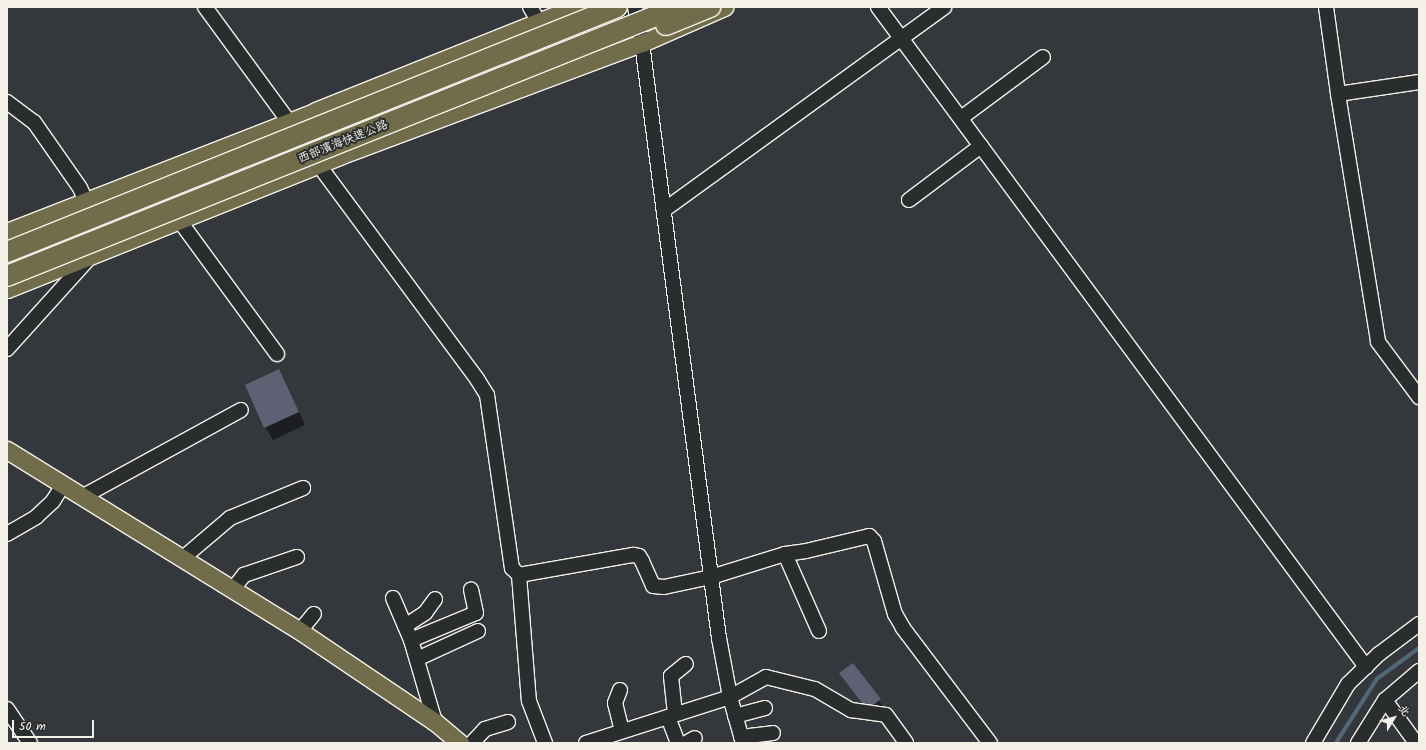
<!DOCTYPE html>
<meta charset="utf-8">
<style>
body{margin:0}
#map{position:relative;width:1426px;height:750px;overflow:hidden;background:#34373c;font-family:Kalam,"LXGW WenKai TC",sans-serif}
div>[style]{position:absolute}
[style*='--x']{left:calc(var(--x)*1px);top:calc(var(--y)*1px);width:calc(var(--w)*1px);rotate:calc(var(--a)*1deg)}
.shadow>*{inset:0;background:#0007}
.stream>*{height:3.5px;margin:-1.75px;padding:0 1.75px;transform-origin:1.75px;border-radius:1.75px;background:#526876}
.building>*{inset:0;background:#5d6173}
.roads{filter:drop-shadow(1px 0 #f4f1e8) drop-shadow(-1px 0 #f4f1e8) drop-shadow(0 1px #f4f1e8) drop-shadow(0 -1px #f4f1e8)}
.minor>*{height:14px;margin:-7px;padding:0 7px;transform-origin:7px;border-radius:7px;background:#2a2d2e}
.major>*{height:17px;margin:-8.5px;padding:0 8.5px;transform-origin:8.5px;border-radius:8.5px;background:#716d4b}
.highway>*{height:20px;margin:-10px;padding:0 10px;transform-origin:10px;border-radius:10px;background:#716d4b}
.bridges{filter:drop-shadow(1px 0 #f4f1e8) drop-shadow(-1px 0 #f4f1e8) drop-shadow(0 1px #f4f1e8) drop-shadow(0 -1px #f4f1e8)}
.highway-bridge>*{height:20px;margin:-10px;padding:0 10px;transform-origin:10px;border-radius:10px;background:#716d4b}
span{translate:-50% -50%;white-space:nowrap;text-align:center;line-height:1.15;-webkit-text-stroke:4px #2a2d2e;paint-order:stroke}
.street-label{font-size:12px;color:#f4f1e8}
.frame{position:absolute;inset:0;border:8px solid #f4f1e8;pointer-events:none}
.north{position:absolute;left:1374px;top:698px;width:40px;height:40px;-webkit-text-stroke:3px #2a2d2e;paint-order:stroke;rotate:53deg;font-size:11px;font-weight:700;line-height:16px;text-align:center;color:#f4f1e8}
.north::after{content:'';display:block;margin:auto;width:14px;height:18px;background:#f4f1e8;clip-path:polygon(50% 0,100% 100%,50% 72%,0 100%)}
.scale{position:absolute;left:12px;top:720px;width:82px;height:18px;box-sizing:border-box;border:2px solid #f4f1e8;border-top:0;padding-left:5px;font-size:12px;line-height:14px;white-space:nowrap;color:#f4f1e8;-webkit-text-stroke:3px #2a2d2e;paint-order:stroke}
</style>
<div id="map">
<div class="shadow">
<div style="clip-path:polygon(279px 370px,305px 425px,273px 440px,265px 427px)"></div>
<div style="clip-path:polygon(853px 664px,885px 710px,873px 719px,840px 674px)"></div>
</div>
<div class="stream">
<div style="--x:1336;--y:743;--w:76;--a:-57.4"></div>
<div style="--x:1377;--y:679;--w:52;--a:-36.4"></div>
</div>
<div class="building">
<div style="clip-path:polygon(279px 369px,299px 412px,264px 428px,245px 385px)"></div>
<div style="clip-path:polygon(853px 663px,881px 699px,867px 710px,839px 673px)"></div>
</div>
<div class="roads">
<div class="minor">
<div style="--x:205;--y:7;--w:144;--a:53.8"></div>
<div style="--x:530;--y:7;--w:12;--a:59"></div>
<div style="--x:635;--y:7;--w:37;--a:79"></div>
<div style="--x:642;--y:43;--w:600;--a:82.63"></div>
<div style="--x:719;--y:638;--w:60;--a:79.4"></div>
<div style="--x:730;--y:697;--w:48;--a:74.2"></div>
<div style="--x:878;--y:7;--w:821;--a:53.52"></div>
<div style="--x:1326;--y:7;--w:88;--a:82.1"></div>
<div style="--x:1338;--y:94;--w:251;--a:80.8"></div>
<div style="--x:1378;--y:342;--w:69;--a:53.3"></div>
<div style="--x:1338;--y:94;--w:82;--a:-8.4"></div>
<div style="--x:7;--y:102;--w:34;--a:37"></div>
<div style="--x:34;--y:122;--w:80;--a:55.1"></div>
<div style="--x:80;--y:188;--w:14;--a:65"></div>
<div style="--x:961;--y:118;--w:102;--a:-36.6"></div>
<div style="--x:318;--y:164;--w:267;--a:53.5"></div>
<div style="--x:477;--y:379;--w:19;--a:58"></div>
<div style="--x:487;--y:395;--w:175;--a:81.8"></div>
<div style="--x:512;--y:568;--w:10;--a:45"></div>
<div style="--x:519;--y:575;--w:116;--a:-10"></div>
<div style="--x:633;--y:555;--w:6;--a:9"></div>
<div style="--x:639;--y:556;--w:6;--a:59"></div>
<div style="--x:642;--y:561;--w:27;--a:66"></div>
<div style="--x:653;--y:586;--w:11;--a:5"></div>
<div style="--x:664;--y:587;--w:48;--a:-12"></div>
<div style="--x:711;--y:577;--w:77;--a:-17.3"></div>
<div style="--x:785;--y:554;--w:21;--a:-8"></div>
<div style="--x:806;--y:551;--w:65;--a:-13.4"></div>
<div style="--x:869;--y:536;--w:7;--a:45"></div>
<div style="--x:874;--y:541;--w:76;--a:74"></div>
<div style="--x:895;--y:614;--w:16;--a:60"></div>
<div style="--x:903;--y:628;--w:144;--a:52.9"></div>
<div style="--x:909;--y:200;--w:90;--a:-36.9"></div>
<div style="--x:664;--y:210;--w:346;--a:-35.9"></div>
<div style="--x:179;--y:220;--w:166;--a:53.8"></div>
<div style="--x:7;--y:349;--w:125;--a:-47.9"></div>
<div style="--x:82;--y:497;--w:181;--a:-28.7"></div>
<div style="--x:7;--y:534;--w:34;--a:-30"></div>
<div style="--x:36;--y:517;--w:23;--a:-43"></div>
<div style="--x:53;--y:501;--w:19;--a:-58"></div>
<div style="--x:785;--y:554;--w:84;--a:66.2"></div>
<div style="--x:183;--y:558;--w:62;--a:-40.4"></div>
<div style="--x:230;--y:518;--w:79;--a:-22.3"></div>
<div style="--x:519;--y:575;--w:126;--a:85.5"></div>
<div style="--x:529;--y:701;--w:45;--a:69.1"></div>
<div style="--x:233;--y:589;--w:18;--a:-52"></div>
<div style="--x:244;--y:575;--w:56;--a:-18.8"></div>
<div style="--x:393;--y:598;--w:46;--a:66.8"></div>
<div style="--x:411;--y:640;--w:85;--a:73.7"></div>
<div style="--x:405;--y:626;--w:24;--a:-33"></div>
<div style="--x:425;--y:613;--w:17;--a:-54"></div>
<div style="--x:300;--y:631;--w:22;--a:-51"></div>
<div style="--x:411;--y:640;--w:70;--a:-22.6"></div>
<div style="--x:476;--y:613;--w:24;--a:-102"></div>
<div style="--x:417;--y:659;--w:67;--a:-24.7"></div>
<div style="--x:620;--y:690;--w:14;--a:111"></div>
<div style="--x:615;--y:703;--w:29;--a:76"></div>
<div style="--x:1385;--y:700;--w:53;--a:54.2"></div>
<div style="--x:7;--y:709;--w:41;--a:55.9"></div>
<div style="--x:675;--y:714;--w:38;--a:-96"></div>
<div style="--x:671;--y:676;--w:19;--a:-39"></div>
<div style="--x:735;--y:716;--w:31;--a:-15"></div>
<div style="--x:668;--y:717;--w:28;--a:69"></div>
<div style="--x:741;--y:737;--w:32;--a:-7"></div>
<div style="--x:472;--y:743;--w:19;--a:-47"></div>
<div style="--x:485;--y:729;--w:24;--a:-17"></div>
<div style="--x:586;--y:743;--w:151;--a:-17.7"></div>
<div style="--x:730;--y:697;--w:41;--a:-29.1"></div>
<div style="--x:766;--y:677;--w:50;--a:13.8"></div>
<div style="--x:815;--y:689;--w:42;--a:30.3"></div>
<div style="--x:851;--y:710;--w:35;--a:8"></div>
<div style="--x:886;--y:715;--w:34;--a:54"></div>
<div style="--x:686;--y:743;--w:10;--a:-29"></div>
<div style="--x:1313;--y:743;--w:69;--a:-59.3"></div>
<div style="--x:1348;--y:684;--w:43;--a:-44.1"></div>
<div style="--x:1379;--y:654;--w:50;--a:-36.9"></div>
<div style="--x:1358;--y:743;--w:51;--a:-57.9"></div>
<div style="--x:1385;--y:700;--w:45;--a:-40.5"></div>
</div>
<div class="major">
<div style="--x:7;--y:232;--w:344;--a:-21.3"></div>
<div style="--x:7;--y:289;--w:358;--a:-21.8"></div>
<div style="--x:339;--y:156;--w:323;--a:-20.5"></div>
<div style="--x:642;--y:43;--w:90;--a:-23.7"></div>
<div style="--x:7;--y:450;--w:344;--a:31.7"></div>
<div style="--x:300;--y:631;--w:163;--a:34"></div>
<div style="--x:435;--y:722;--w:33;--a:40"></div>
</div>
<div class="highway">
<div style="--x:316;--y:113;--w:285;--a:-21.8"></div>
</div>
</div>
<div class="bridges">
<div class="highway-bridge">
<div style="--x:666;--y:25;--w:48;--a:-22.2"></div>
<div style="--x:7;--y:252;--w:657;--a:-21.88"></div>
<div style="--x:7;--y:276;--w:723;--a:-21.85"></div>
</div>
</div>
<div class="street-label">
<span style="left:343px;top:142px;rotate:-22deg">西部濱海快速公路</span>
</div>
<div class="frame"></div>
<div class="north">北</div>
<div class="scale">50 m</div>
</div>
